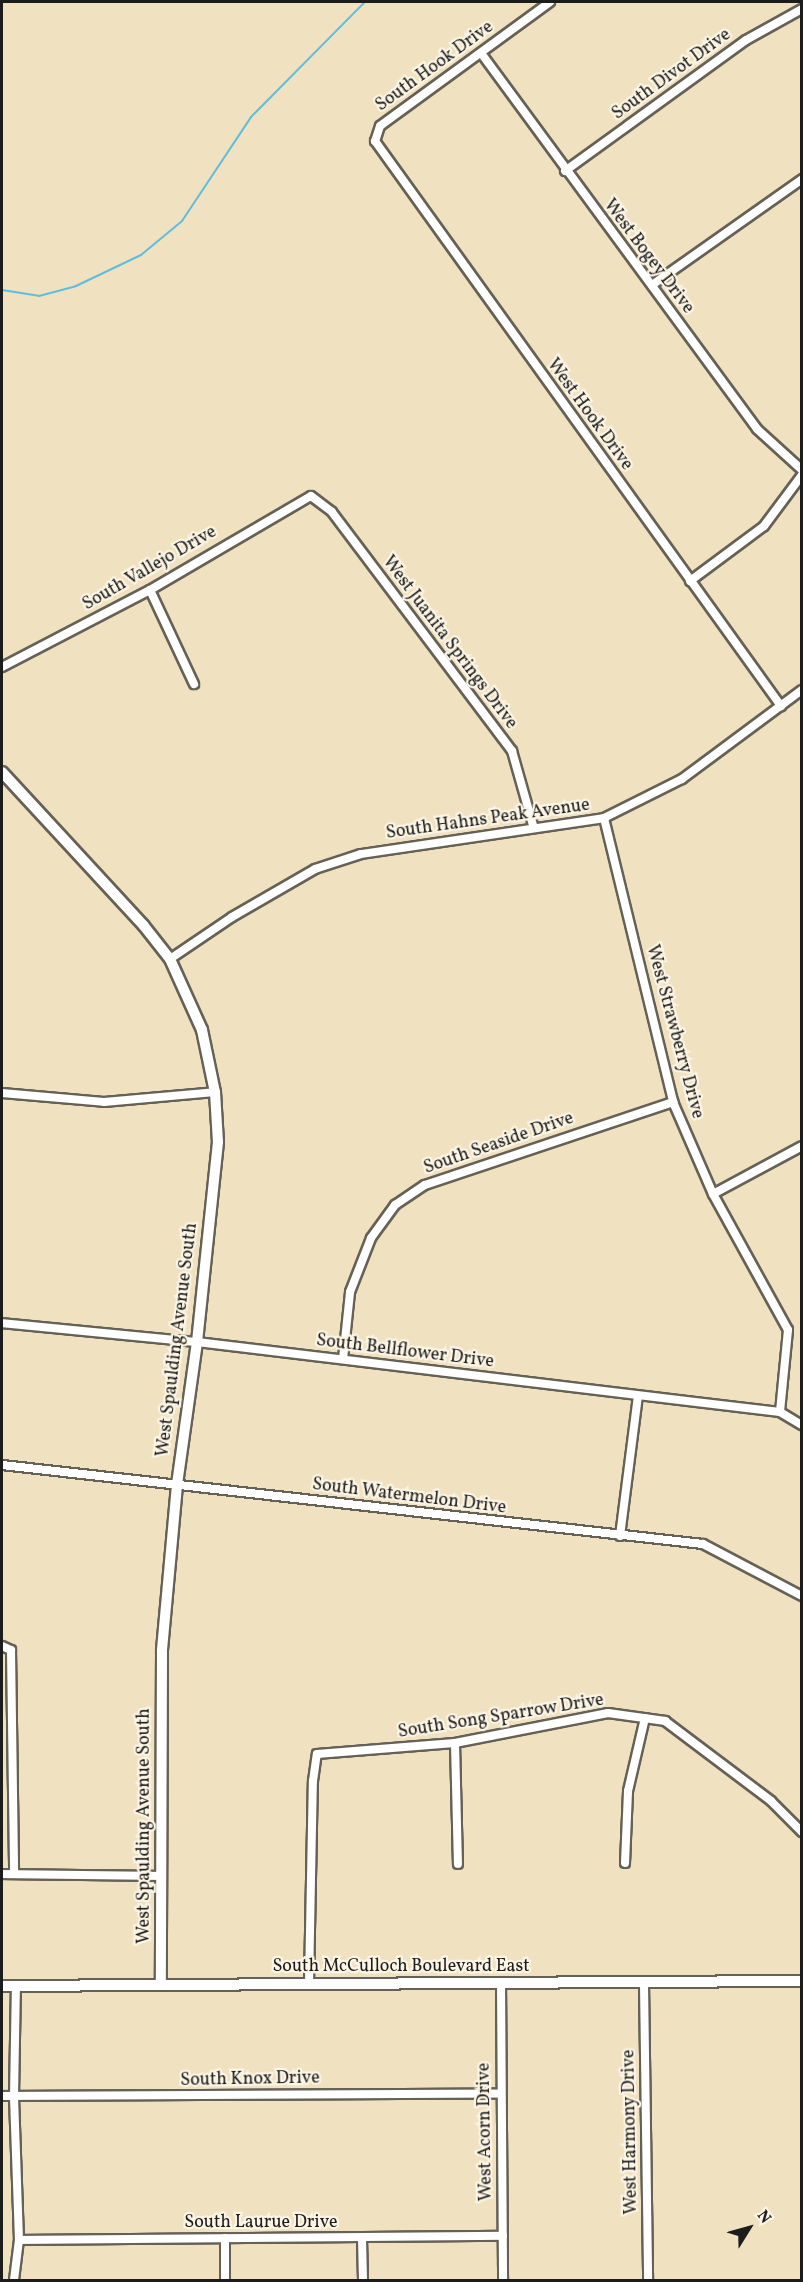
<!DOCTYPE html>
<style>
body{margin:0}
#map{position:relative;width:803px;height:2282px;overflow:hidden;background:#f0e1c1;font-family:Vollkorn,serif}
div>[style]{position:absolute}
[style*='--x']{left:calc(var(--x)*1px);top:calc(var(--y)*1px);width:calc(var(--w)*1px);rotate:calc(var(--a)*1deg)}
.stream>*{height:2px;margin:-1px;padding:0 1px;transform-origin:1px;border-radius:1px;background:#5fbedd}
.roads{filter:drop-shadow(2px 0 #666156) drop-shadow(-2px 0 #666156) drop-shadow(0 2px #666156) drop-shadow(0 -2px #666156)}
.street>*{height:8px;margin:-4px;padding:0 4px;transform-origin:4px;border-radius:4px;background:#fff}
.secondary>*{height:10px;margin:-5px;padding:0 5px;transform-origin:5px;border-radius:5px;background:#fff}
span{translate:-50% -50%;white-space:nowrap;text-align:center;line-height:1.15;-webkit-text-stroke:4.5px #fcf5e5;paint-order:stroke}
.street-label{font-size:18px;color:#1c1c1c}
.frame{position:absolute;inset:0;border:3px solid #1c1c1c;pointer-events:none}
.north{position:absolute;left:719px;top:2198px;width:60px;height:60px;-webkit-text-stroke:4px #fcf5e5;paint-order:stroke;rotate:53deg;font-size:16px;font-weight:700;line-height:24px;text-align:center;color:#1c1c1c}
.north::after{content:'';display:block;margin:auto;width:21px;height:27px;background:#1c1c1c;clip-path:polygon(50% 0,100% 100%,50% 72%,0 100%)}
</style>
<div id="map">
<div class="stream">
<div style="--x:2;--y:290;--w:37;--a:9"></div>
<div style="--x:39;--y:296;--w:38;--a:-15"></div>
<div style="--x:76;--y:286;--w:72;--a:-25.5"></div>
<div style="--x:141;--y:255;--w:53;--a:-39.7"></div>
<div style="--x:182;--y:221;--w:125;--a:-56.4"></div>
<div style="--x:251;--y:117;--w:162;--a:-45.3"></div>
</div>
<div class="roads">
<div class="street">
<div style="--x:550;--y:2;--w:210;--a:143.9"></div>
<div style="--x:380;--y:126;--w:16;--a:108"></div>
<div style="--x:375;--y:141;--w:696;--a:54.3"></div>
<div style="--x:481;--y:53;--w:466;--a:53.7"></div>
<div style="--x:757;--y:429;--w:61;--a:42.3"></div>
<div style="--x:565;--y:171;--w:223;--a:-35.9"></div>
<div style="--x:746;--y:40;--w:64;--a:-29"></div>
<div style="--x:652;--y:285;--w:184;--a:-35.2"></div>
<div style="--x:690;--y:581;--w:92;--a:-36.6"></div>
<div style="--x:764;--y:526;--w:64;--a:-53.3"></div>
<div style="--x:150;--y:590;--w:104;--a:64.9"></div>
<div style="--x:2;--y:667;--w:167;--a:-27.5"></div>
<div style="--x:150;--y:590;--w:186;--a:-30.3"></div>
<div style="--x:311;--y:496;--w:26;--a:37"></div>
<div style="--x:332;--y:512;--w:299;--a:53"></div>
<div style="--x:512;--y:751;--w:77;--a:74.2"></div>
<div style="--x:604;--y:818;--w:292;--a:76.3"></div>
<div style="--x:673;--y:1102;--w:100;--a:66.5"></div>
<div style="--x:713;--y:1194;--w:155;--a:61.1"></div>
<div style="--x:788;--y:1330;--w:82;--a:95.6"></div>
<div style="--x:170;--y:959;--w:75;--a:-34.1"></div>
<div style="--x:232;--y:917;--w:96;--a:-30"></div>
<div style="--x:315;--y:869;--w:48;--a:-18.1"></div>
<div style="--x:361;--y:854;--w:246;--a:-8.4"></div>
<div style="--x:604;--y:818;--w:87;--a:-26.6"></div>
<div style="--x:682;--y:779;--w:149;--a:-36.6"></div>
<div style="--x:2;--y:1093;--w:102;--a:5"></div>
<div style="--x:104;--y:1102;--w:111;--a:-5.1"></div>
<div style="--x:713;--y:1194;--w:101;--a:-28.3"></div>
<div style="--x:2;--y:1323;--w:196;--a:5.6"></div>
<div style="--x:197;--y:1342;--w:587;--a:6.85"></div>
<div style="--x:780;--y:1412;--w:26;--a:31"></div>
<div style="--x:343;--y:1359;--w:67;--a:-84"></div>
<div style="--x:350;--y:1292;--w:58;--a:-68.7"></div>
<div style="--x:371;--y:1238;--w:41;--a:-54"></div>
<div style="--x:395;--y:1205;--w:36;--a:-34"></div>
<div style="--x:425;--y:1185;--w:262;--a:-18.5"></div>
<div style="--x:2;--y:1465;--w:705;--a:6.43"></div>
<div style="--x:703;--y:1544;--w:112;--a:27.7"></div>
<div style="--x:620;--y:1536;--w:141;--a:-82.7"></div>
<div style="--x:2;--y:1646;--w:10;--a:24"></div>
<div style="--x:11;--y:1650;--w:224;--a:89.2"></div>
<div style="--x:455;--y:1743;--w:121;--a:88.6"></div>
<div style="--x:625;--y:1863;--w:72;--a:-87.6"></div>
<div style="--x:628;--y:1791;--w:75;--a:-76.9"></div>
<div style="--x:2;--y:1874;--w:159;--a:0.7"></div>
<div style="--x:309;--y:1983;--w:202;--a:-88.9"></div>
<div style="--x:313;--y:1781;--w:27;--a:-82"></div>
<div style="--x:317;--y:1754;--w:138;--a:-4.6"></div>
<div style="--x:455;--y:1743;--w:156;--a:-11.1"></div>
<div style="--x:608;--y:1713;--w:58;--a:8"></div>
<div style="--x:665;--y:1721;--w:133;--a:37"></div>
<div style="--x:771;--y:1801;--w:44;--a:45"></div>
<div style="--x:501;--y:1983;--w:297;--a:89.6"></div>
<div style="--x:644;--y:1984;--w:296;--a:89.2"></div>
<div style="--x:2;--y:2096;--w:497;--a:-0.3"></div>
<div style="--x:362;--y:2239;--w:41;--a:88.6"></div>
<div style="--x:19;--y:2240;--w:484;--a:-0.5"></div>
<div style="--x:14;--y:2280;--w:40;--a:-82.9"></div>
<div style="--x:19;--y:2240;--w:144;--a:-92"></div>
<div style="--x:14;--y:2096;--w:110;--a:-89"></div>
<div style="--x:225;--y:2280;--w:42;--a:-90"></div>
</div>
<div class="secondary">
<div style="--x:2;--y:772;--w:209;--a:47.3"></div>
<div style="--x:144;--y:926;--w:42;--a:51.8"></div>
<div style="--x:170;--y:959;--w:78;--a:65.7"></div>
<div style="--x:202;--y:1030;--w:63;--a:78.2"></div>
<div style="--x:215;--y:1092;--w:50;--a:86.6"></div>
<div style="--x:218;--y:1142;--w:201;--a:96"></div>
<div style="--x:197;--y:1342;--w:144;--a:98"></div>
<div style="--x:177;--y:1485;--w:167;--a:95.2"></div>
<div style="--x:162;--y:1651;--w:334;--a:90.2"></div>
<div style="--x:2;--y:1986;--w:800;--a:-0.36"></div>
</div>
</div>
<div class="street-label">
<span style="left:435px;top:67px;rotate:-36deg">South Hook Drive</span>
<span style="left:672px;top:75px;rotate:-36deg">South Divot Drive</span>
<span style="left:648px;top:257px;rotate:53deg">West Bogey Drive</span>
<span style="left:589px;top:415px;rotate:54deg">West Hook Drive</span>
<span style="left:150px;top:569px;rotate:-30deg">South Vallejo Drive</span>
<span style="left:449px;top:643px;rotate:53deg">West Juanita Springs Drive</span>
<span style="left:488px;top:820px;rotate:-8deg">South Hahns Peak Avenue</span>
<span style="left:674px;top:1032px;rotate:75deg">West Strawberry Drive</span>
<span style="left:499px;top:1144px;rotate:-19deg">South Seaside Drive</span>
<span style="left:178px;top:1340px;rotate:-83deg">West Spaulding Avenue South</span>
<span style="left:405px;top:1352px;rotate:7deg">South Bellflower Drive</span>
<span style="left:409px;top:1497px;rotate:7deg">South Watermelon Drive</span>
<span style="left:501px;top:1717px;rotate:-9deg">South Song Sparrow Drive</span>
<span style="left:145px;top:1826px;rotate:-90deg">West Spaulding Avenue South</span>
<span style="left:401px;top:1967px">South McCulloch Boulevard East</span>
<span style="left:250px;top:2080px;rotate:-1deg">South Knox Drive</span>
<span style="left:486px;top:2132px;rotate:-91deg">West Acorn Drive</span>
<span style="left:631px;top:2132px;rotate:-91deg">West Harmony Drive</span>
<span style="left:261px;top:2223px">South Laurue Drive</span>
</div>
<div class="frame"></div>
<div class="north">N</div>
</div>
